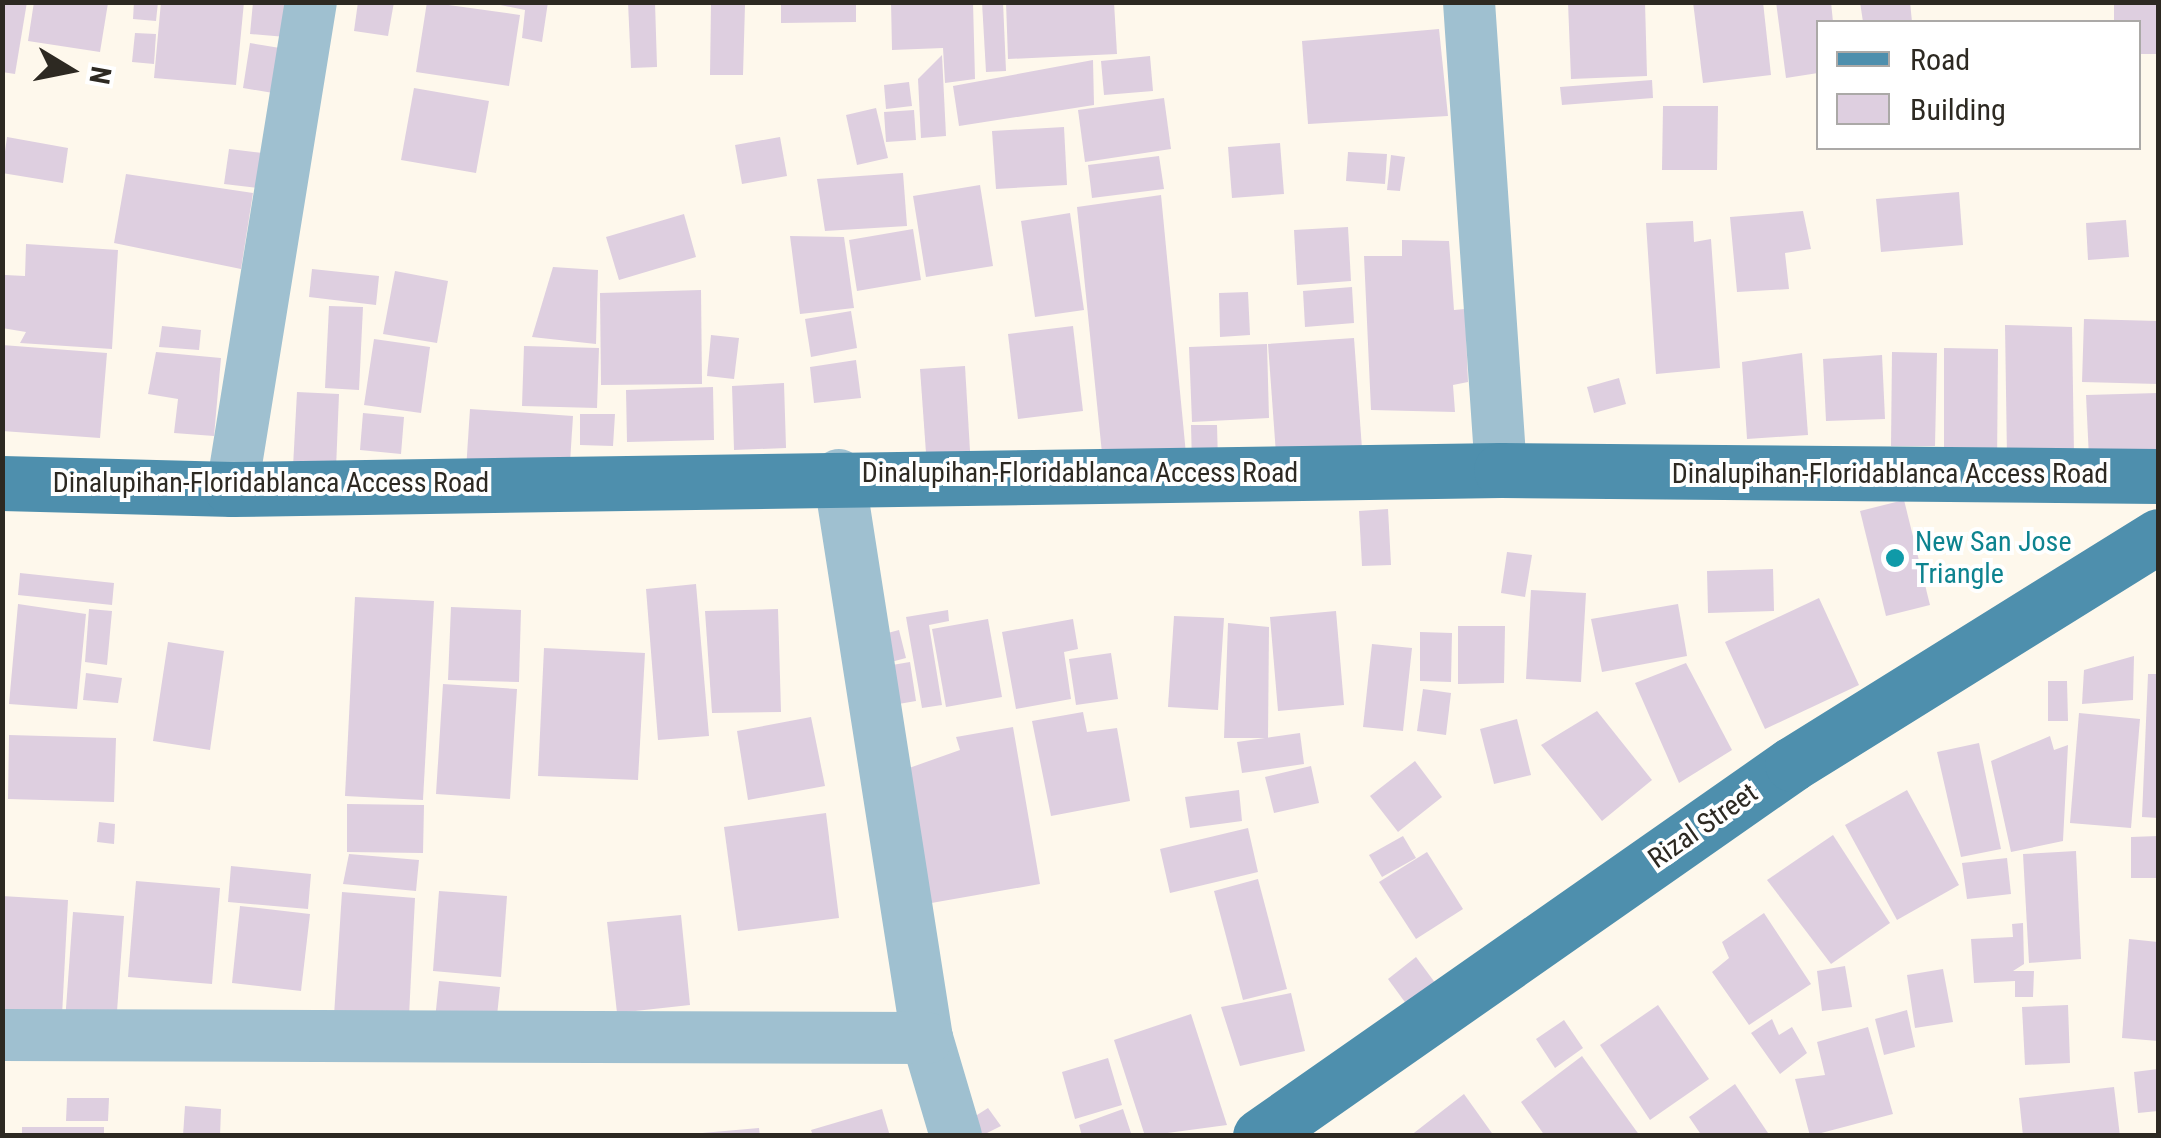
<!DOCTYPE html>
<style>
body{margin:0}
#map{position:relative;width:2161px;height:1138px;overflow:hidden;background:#fef8ec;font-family:"Roboto Condensed",sans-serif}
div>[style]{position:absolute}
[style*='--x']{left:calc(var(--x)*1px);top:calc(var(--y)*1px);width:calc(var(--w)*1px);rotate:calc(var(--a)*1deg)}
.building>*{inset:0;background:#decfe0}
.minor>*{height:52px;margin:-26px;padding:0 26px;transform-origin:26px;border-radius:26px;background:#9fc0d0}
.major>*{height:55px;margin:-27.5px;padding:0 27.5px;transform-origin:27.5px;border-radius:27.5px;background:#4e8fad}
.dots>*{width:28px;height:28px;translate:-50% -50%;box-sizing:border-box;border:5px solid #fff;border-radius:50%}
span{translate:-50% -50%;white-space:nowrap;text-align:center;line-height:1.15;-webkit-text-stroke:8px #fff;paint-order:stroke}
.street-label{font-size:28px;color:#2d2922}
.culture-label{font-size:28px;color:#0d838f}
.left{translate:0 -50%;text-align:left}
.frame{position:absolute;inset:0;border:5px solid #2d2922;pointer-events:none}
.legend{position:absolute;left:1816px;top:20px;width:325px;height:130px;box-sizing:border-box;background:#fff;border:2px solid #aba9a7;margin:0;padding:12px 18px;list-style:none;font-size:30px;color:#2d2922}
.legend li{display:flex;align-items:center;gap:20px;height:50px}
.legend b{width:50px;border:2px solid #aba9a7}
.north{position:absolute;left:20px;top:20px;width:100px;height:100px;-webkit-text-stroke:8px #fff;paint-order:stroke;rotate:100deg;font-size:28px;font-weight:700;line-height:40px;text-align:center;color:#2d2922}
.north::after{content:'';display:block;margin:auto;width:35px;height:45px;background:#2d2922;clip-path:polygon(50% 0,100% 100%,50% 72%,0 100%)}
</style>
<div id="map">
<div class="building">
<div style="clip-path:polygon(2px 2px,27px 2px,15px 74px,2px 72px)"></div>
<div style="clip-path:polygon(34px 2px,108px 3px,100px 52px,28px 41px)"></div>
<div style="clip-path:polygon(134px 2px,158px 2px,156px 21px,133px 19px)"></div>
<div style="clip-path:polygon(161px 2px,244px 2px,236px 85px,154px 78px)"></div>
<div style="clip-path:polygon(253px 2px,289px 2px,286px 37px,250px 34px)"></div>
<div style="clip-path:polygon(358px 2px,394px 2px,388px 36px,354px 31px)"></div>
<div style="clip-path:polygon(427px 2px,520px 15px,509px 86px,416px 72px)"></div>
<div style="clip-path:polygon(486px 2px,548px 2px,542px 42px,522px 38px,525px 10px)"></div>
<div style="clip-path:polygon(628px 2px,655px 2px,657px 67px,631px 68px)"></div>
<div style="clip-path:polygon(781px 2px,856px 2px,856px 22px,781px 23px)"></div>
<div style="clip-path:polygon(891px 2px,973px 2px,975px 79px,945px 83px,943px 48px,892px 50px)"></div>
<div style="clip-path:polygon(982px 2px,1003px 2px,1006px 71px,986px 72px)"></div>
<div style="clip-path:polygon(1006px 2px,1114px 2px,1117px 54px,1008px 59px)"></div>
<div style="clip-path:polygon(1568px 2px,1645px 2px,1647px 76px,1571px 79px)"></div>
<div style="clip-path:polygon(1693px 2px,1763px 2px,1771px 75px,1703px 83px)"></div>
<div style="clip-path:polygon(1776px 2px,1831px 2px,1833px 22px,1818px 22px,1818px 73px,1786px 78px)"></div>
<div style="clip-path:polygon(1860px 2px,1910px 2px,1912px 22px,1863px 22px)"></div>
<div style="clip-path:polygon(2114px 2px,2158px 2px,2158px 54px,2138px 54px,2138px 22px,2114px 22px)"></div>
<div style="clip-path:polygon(711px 5px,745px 5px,743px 75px,710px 75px)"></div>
<div style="clip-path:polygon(1439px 29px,1448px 116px,1308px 124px,1302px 41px)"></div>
<div style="clip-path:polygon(135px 33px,156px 34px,154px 64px,132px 62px)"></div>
<div style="clip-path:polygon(250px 43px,286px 49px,279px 94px,243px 88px)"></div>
<div style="clip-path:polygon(942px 55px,946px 136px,921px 138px,918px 79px)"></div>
<div style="clip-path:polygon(1150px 56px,1153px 91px,1104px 95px,1101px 61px)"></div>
<div style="clip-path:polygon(1093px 60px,1094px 105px,959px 126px,953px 86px)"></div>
<div style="clip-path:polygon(1652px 80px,1653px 98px,1562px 105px,1560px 87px)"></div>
<div style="clip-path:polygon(909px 82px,912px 106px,886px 109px,884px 85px)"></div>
<div style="clip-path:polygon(414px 88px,489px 101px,476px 173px,401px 160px)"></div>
<div style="clip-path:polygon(1164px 98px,1171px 149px,1085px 162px,1078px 110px)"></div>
<div style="clip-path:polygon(1663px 106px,1718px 106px,1717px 170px,1662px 170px)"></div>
<div style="clip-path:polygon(876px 108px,888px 158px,857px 165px,846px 115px)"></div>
<div style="clip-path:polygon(914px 110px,916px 140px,886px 142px,884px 112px)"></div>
<div style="clip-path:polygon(1064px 127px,1067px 185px,996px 189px,992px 131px)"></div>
<div style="clip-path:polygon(7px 137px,68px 148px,63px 183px,2px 173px)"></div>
<div style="clip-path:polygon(780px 137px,787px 176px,742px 184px,735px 145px)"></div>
<div style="clip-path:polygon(1280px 143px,1284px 194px,1232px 198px,1228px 147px)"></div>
<div style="clip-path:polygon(229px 149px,263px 153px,259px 188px,224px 184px)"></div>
<div style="clip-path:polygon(1348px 152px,1387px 154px,1385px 184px,1346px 181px)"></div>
<div style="clip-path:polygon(1391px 155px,1405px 157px,1400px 191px,1387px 190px)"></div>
<div style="clip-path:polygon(1159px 156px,1164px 189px,1092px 198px,1088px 165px)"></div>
<div style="clip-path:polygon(903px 173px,907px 226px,825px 231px,817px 179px)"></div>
<div style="clip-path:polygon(126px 174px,253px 193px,241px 269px,114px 243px)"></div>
<div style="clip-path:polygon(980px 185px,993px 266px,926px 277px,913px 196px)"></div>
<div style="clip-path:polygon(1959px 192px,1963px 245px,1881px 252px,1876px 199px)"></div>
<div style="clip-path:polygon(1161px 195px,1186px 454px,1103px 463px,1077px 207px)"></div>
<div style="clip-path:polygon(1803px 211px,1811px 249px,1785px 253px,1789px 289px,1737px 292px,1730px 217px)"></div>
<div style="clip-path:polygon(1070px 213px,1084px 310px,1035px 317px,1021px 221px)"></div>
<div style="clip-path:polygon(684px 214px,696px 257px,619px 280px,606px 237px)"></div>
<div style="clip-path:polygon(2126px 220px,2129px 257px,2088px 260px,2086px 223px)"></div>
<div style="clip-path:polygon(1693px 221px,1694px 242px,1711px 239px,1720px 368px,1656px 374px,1646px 223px)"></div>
<div style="clip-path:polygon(1348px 227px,1351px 281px,1297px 285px,1294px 230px)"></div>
<div style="clip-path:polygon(913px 229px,921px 280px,857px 291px,849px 240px)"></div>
<div style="clip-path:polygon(790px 236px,844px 237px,854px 308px,800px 314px)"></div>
<div style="clip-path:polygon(1402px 240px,1449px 241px,1454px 310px,1465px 309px,1468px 382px,1453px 385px,1455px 412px,1371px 410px,1364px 256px,1402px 256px)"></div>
<div style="clip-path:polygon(26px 244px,118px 250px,112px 349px,20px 343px,26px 332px,2px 328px,5px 275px,25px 276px)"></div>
<div style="clip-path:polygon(553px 267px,598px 270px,596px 344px,532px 337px)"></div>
<div style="clip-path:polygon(312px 269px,379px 276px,376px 305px,309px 297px)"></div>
<div style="clip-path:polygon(395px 271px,448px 281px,437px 343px,383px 334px)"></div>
<div style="clip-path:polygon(1352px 287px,1354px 323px,1305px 327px,1303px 291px)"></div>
<div style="clip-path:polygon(701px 290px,702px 384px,601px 385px,600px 293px)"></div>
<div style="clip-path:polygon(1248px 292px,1250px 335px,1220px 337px,1219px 293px)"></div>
<div style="clip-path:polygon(329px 306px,363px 307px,359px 390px,325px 388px)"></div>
<div style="clip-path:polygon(851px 311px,857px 348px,811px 357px,805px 319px)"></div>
<div style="clip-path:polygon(2084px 319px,2158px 321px,2158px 384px,2082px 382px)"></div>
<div style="clip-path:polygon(2005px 325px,2072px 327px,2074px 455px,2007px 458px)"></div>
<div style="clip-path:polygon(162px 326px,201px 330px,199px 350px,159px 347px)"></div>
<div style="clip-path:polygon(1073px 326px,1083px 411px,1018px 419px,1008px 334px)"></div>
<div style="clip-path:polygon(711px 335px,739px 338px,734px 379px,707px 376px)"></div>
<div style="clip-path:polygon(1354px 338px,1362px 449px,1276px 454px,1268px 344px)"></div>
<div style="clip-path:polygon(374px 339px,430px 347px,421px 413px,364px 405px)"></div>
<div style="clip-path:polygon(1267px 344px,1269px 418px,1192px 422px,1189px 347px)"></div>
<div style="clip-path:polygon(2px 345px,107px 353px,100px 438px,2px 431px)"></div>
<div style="clip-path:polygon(524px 346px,599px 348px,597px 408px,522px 406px)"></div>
<div style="clip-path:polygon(1944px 348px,1998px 349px,1997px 467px,1944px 467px)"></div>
<div style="clip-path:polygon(156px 352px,221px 358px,214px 436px,174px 433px,178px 399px,148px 394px)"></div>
<div style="clip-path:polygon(1892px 352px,1937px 353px,1935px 446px,1891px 446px)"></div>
<div style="clip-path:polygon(1802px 353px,1808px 435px,1747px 439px,1742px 362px)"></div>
<div style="clip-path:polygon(1882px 355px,1885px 419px,1826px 421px,1823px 359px)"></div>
<div style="clip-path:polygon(856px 360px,861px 398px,814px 403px,810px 367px)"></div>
<div style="clip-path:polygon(965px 366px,970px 451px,926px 453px,920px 369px)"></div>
<div style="clip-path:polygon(1619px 378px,1626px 404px,1594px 413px,1587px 387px)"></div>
<div style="clip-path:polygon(784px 383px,786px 448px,734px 450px,732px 386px)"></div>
<div style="clip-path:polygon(713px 387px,714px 440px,627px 442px,626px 390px)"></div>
<div style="clip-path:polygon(297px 392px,339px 394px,336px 469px,293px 467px)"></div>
<div style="clip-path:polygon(2158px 393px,2158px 455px,2089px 458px,2086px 395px)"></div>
<div style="clip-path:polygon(470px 409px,573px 416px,569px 478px,466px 470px)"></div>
<div style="clip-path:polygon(363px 413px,404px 417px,401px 454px,360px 450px)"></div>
<div style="clip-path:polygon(580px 414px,615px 414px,613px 446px,580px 445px)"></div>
<div style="clip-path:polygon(1191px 425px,1217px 425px,1218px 463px,1192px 464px)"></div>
<div style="clip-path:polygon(1904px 500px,1930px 605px,1886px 616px,1860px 511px)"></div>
<div style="clip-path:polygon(1388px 509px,1391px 565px,1362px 566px,1359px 511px)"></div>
<div style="clip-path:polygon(1507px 552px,1532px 555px,1525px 597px,1501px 593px)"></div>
<div style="clip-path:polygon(1773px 569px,1774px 611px,1708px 613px,1707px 571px)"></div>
<div style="clip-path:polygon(20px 573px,114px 583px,112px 605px,18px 595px)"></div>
<div style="clip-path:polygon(696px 584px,709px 736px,658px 740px,646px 589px)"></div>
<div style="clip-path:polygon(1531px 590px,1586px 593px,1581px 682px,1526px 679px)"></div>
<div style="clip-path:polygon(355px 597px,434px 601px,423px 800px,345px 796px)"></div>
<div style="clip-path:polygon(1819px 598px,1859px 685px,1765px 729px,1725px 642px)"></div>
<div style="clip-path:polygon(18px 604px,86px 614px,77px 709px,9px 704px)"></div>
<div style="clip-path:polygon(1678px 604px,1687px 656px,1602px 672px,1591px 619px)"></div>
<div style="clip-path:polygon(451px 607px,521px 610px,519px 682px,448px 680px)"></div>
<div style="clip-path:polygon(89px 609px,112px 611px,107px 665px,85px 662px)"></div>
<div style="clip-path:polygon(778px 609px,781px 712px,712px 713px,705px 611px)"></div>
<div style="clip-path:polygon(948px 610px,949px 621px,929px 625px,942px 705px,922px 708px,906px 617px)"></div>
<div style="clip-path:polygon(1336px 611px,1344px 705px,1278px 711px,1270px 617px)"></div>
<div style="clip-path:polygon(1174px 616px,1224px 618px,1218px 710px,1168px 707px)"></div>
<div style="clip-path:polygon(988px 619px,1002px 697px,946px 707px,932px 629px)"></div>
<div style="clip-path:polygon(1073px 619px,1078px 649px,1064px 652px,1071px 699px,1016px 709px,1002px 632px)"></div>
<div style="clip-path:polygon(1228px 623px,1269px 627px,1268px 738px,1224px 738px)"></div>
<div style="clip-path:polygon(1458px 626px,1505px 626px,1504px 683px,1458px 684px)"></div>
<div style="clip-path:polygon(899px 630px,906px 658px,876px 666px,869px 638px)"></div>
<div style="clip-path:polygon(1420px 632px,1452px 633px,1451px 682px,1420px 681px)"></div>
<div style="clip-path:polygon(168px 642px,224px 651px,210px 750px,153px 741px)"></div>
<div style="clip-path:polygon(1372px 644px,1412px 648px,1403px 731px,1363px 727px)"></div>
<div style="clip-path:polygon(544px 648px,645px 653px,638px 780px,538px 776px)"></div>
<div style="clip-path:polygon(1111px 653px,1118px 699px,1076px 705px,1069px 659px)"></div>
<div style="clip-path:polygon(2134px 656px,2133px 700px,2082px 704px,2084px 670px)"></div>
<div style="clip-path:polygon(910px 662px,916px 701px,881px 707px,874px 668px)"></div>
<div style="clip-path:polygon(1686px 663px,1732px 750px,1679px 783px,1635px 683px)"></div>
<div style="clip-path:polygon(86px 673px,122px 678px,118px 703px,83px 700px)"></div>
<div style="clip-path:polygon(2148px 674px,2158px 674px,2158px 818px,2142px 817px)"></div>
<div style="clip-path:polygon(2048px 681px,2067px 681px,2068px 721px,2048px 721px)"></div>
<div style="clip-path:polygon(443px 684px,517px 689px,510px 799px,436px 794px)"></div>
<div style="clip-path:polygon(1423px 689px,1451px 693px,1446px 735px,1417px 731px)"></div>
<div style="clip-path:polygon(1597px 711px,1652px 780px,1602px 821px,1541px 745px)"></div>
<div style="clip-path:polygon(1083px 712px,1087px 732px,1117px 728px,1130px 801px,1051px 816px,1032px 721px)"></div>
<div style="clip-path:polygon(2079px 713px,2140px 719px,2131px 828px,2070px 823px)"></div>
<div style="clip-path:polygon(811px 717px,825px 786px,748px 800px,737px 731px)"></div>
<div style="clip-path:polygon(1517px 719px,1531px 775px,1494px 784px,1480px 729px)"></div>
<div style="clip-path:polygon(1013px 727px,1040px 884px,920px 905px,895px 773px,960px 750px,956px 737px)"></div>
<div style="clip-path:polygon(1300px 733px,1304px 764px,1242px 773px,1237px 742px)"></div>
<div style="clip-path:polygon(9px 735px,116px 738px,114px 802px,8px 799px)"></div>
<div style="clip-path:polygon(2050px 736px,2054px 750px,2068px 745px,2063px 841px,2011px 852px,1991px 761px)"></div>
<div style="clip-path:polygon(1979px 743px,2001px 849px,1961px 857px,1937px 752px)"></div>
<div style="clip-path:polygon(1415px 761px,1442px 797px,1398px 832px,1370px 796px)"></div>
<div style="clip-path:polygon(1311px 766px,1319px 803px,1274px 813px,1265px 777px)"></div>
<div style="clip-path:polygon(1239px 790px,1242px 821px,1190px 828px,1185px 797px)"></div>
<div style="clip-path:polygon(1907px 790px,1959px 885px,1897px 920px,1845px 825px)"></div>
<div style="clip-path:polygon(347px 804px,424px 805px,423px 853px,347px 852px)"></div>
<div style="clip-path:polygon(826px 813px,839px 918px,738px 931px,724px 827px)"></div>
<div style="clip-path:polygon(99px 822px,115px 824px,114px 844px,97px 842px)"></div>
<div style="clip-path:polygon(1248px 828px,1258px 872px,1170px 893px,1160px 849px)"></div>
<div style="clip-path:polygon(1833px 835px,1890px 923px,1831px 964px,1767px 880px)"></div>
<div style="clip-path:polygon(1403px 836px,1416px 858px,1382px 877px,1369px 855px)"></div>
<div style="clip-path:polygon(2158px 836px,2158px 878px,2131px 878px,2131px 837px)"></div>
<div style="clip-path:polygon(2076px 851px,2081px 959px,2029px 963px,2023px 854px)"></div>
<div style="clip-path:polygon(1427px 852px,1463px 909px,1416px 939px,1379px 882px)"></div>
<div style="clip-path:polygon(349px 854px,419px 860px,416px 891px,343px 884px)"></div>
<div style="clip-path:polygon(2007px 858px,2011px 894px,1967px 899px,1962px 863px)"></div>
<div style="clip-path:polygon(231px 866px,311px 874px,308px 909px,228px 902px)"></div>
<div style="clip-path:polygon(1258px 879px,1287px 989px,1243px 1000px,1214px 891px)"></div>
<div style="clip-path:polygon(136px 881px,220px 888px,212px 984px,128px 977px)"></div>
<div style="clip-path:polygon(439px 891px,507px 896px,501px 977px,433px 971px)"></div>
<div style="clip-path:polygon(342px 892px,415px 898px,409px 1016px,333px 1031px)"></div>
<div style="clip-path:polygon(2px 896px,68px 900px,61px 1035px,2px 1032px)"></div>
<div style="clip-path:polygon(240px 906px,310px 914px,301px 991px,232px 983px)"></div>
<div style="clip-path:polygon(73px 912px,124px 916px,116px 1025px,65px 1022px)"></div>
<div style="clip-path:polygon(1764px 913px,1811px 984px,1749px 1025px,1712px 972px,1729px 958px,1722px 942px)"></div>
<div style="clip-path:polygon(681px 915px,690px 1005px,617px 1013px,607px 922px)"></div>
<div style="clip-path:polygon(2023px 923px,2024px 964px,2013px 971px,2034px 971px,2033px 997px,2015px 997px,2015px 981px,1974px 983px,1971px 939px,2013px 937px,2012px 924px)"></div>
<div style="clip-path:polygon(2129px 939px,2158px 942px,2158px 1041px,2122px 1038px)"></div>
<div style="clip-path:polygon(1416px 957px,1436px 984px,1407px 1005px,1388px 979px)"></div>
<div style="clip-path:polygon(1845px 966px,1852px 1007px,1822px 1011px,1817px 971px)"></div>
<div style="clip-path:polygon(1943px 969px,1953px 1022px,1915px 1028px,1907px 975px)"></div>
<div style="clip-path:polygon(439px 981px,500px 987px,495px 1035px,434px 1029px)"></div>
<div style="clip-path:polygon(1291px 993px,1305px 1051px,1240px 1066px,1221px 1007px)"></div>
<div style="clip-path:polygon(1658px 1005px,1709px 1079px,1650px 1120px,1600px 1045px)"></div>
<div style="clip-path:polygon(2068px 1005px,2070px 1063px,2025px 1065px,2022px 1007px)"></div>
<div style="clip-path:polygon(1907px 1010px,1915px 1047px,1884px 1055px,1875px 1019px)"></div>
<div style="clip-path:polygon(1191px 1014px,1227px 1125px,1145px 1136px,1114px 1040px)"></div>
<div style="clip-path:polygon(1772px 1019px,1779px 1035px,1792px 1027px,1807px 1053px,1780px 1074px,1751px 1033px)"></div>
<div style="clip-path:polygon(1564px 1020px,1583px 1048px,1555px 1068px,1536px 1039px)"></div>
<div style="clip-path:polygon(1868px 1027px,1893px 1114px,1810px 1136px,1795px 1079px,1825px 1075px,1817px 1042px)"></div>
<div style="clip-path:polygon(1582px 1056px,1640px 1136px,1545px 1136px,1521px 1102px)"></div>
<div style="clip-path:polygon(1108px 1058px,1122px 1105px,1075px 1119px,1062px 1072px)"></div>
<div style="clip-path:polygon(2158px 1069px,2158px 1111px,2138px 1113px,2134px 1072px)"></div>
<div style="clip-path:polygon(1735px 1084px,1770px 1136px,1702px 1136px,1689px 1117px)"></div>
<div style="clip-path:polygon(2114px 1087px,2120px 1136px,2023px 1136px,2019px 1098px)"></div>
<div style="clip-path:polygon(1464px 1094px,1494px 1136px,1410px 1136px)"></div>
<div style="clip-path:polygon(67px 1098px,109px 1098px,108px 1121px,66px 1121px)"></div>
<div style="clip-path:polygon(185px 1106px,221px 1109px,220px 1136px,183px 1136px)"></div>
<div style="clip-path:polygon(988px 1108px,1001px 1126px,981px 1136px,966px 1122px)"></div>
<div style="clip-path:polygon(882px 1109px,890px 1136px,813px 1136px,811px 1130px)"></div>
<div style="clip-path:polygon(1123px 1109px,1132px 1136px,1082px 1136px,1079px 1125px)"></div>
<div style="clip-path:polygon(22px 1127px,104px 1127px,104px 1136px,22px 1136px)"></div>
<div style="clip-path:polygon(759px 1128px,760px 1136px,702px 1136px,702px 1133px)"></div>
</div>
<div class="minor">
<div style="--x:1469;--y:2;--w:469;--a:86.1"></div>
<div style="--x:839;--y:475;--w:570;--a:81.12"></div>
<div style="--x:927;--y:1038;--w:102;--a:73.5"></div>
<div style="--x:232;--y:489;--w:493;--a:-80.8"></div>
<div style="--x:2;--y:1035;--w:925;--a:0.19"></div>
</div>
<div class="major">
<div style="--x:2;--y:483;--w:230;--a:1.5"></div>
<div style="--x:232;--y:489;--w:1269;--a:-0.86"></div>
<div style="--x:1501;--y:470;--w:657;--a:0.52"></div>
<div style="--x:1260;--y:1136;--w:649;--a:-34.96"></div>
<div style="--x:1792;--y:764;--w:431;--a:-31.9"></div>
</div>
<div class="dots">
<div style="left:1895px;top:558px;background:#0f9aa8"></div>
</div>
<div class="street-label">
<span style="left:1080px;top:473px">Dinalupihan-Floridablanca Access Road</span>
<span style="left:1890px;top:474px">Dinalupihan-Floridablanca Access Road</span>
<span style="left:271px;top:483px">Dinalupihan-Floridablanca Access Road</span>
<span style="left:1703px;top:826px;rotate:-35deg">Rizal Street</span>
</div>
<div class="culture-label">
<span class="left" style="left:1915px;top:558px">New San Jose<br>Triangle</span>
</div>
<div class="frame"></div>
<ul class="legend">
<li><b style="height:12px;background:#4e8fad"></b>Road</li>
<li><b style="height:28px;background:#decfe0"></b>Building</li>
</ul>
<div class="north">N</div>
</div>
